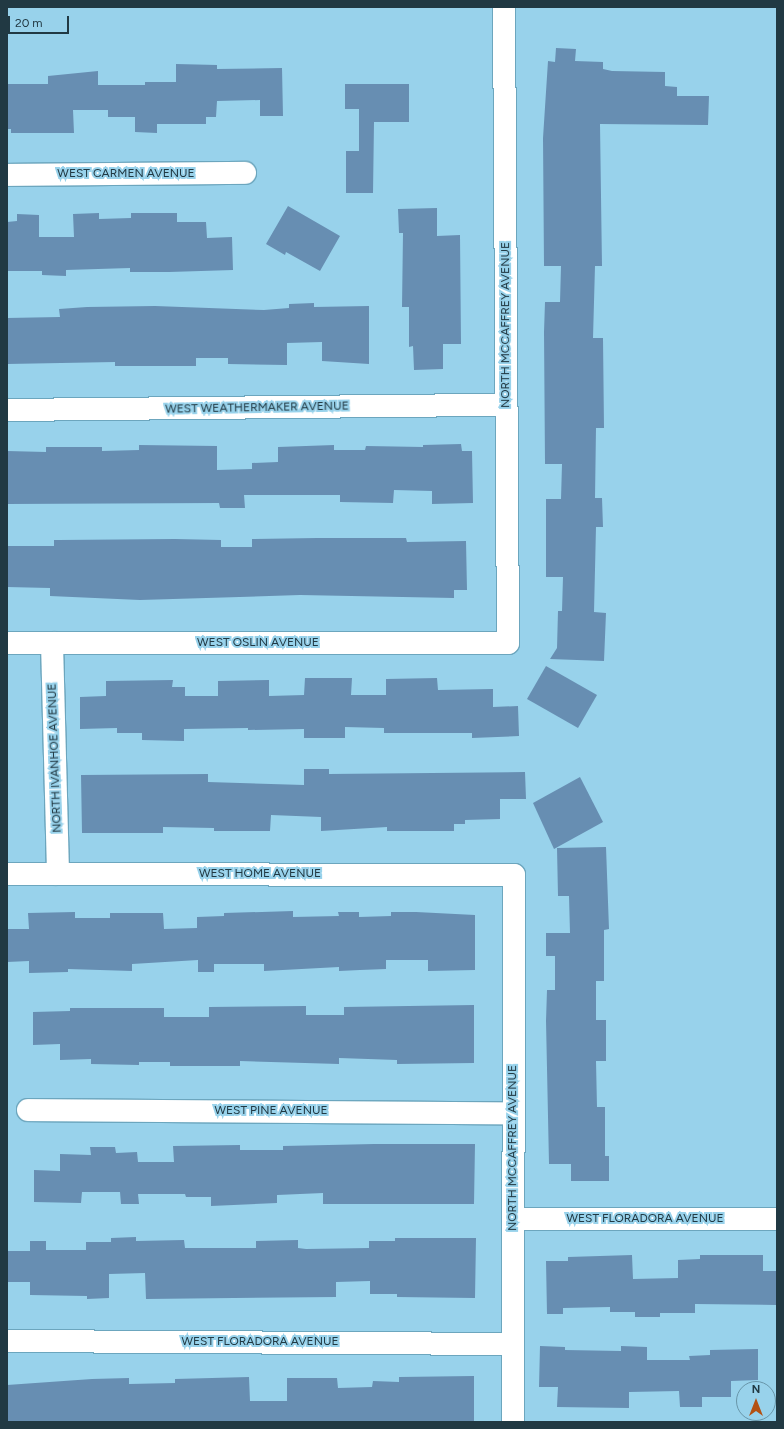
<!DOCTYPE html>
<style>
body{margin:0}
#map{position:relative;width:784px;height:1429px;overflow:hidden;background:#98d2eb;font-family:Figtree,sans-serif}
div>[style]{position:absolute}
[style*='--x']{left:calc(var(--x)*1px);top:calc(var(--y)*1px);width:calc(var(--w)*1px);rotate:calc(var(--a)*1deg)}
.building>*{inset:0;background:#678eb2}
.roads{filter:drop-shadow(1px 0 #6ca6be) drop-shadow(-1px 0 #6ca6be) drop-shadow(0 1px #6ca6be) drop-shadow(0 -1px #6ca6be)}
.minor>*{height:22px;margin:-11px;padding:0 11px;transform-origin:11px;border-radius:11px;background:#fff}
span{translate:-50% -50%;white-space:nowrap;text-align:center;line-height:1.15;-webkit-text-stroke:4px #98d2eb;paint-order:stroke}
.street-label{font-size:12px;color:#213943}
.frame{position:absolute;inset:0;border:8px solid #213943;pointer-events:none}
.north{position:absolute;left:736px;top:1381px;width:40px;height:40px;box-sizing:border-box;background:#98d2eb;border:1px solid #6895a8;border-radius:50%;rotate:0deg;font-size:11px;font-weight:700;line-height:16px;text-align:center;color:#213943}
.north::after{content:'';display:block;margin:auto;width:14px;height:18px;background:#b35113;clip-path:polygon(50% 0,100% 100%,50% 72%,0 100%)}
.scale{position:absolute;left:8px;top:16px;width:61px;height:18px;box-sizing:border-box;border:2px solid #213943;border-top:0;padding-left:5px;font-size:12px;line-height:14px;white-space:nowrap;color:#213943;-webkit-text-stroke:3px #98d2eb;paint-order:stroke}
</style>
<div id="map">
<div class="building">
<div style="clip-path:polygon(556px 48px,576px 49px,575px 61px,603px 62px,603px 69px,612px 71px,665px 72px,665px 86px,677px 87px,677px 96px,709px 96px,708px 125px,600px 124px,602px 266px,595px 266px,593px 338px,603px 338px,604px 428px,596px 428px,595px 498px,602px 498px,603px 527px,596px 527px,594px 612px,606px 613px,604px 661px,550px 659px,557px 648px,558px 611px,562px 611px,563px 577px,546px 577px,546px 499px,561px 499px,562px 464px,545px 464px,544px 332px,545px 302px,560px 302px,561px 266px,544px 266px,543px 138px,548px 61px,555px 62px)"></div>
<div style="clip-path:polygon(176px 64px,217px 65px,217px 69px,282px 68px,283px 116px,260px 116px,260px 100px,217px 101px,216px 117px,206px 117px,206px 124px,157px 124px,157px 133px,135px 132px,135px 117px,108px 117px,108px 110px,73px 110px,74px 133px,11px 133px,11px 129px,7px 129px,7px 84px,48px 84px,48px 76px,98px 71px,98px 85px,145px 85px,145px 82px,176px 82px)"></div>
<div style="clip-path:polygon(345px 84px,409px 84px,409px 122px,374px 122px,373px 193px,346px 193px,346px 151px,359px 151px,359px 109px,345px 109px)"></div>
<div style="clip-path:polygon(288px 206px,340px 236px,320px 271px,286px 252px,285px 255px,266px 244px)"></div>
<div style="clip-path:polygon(437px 208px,437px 236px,460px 235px,461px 344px,443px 344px,443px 369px,414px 370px,413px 346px,409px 347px,409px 307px,402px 307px,403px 233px,399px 233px,398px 209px)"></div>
<div style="clip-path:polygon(99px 213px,99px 219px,131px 218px,131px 213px,177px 213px,177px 222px,206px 222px,207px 238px,232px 237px,233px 270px,169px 272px,130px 272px,130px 268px,66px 270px,66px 276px,42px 275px,42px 271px,7px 271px,7px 222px,17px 221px,17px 214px,39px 215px,39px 237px,74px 237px,73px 214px)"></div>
<div style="clip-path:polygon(314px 303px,314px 307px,369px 306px,369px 364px,322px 361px,322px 342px,287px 343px,287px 365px,228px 364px,228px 358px,196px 358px,196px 366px,115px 366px,115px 362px,7px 364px,7px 318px,60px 317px,59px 309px,87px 307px,155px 306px,264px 310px,289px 308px,289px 304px)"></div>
<div style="clip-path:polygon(461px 444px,462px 451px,472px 451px,473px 503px,432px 504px,432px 491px,394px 490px,393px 503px,340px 502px,340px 495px,244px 495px,245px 508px,220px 508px,219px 503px,7px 504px,7px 451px,46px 452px,46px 447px,102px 447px,102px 451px,139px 450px,139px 445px,217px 446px,217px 470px,252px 469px,252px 463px,278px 462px,278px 447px,334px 445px,334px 450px,365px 450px,366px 446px,423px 447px,423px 445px)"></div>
<div style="clip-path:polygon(317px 538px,406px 538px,407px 542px,466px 541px,467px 590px,454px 590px,454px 598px,300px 595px,140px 600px,50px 596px,50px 588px,7px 587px,7px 546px,54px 546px,54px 540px,59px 540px,175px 539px,221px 540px,221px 547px,252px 547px,252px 539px)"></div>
<div style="clip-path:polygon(546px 666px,597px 695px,578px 728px,527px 699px)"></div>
<div style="clip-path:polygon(305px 678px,352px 678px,351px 695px,386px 695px,386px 679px,437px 678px,438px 690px,493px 689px,493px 707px,518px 706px,519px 736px,472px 738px,472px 733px,384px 733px,384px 728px,345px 727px,345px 738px,304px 738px,304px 729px,248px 730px,248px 728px,184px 729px,184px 741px,142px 740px,142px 733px,117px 733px,117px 728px,80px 729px,80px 697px,106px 696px,106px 681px,173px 680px,172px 687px,185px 687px,185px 696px,218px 696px,218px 681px,269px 680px,269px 696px,304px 695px)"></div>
<div style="clip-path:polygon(304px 769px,329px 769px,329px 774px,525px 772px,526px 799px,500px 799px,500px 819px,465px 820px,465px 824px,454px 824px,454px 831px,387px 831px,387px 827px,321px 831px,321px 817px,271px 815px,270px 831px,214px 831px,214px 828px,163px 827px,163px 833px,82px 833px,81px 775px,208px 774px,208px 782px,304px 785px)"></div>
<div style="clip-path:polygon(580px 777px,603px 822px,554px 849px,533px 803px)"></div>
<div style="clip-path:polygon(606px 847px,609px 929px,604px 930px,604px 981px,596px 981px,596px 1020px,606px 1020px,606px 1061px,596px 1061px,597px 1107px,605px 1107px,605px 1156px,609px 1156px,609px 1181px,571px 1181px,571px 1164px,549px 1164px,546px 1021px,547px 990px,555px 990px,555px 956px,546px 956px,546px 933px,570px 933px,569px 896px,558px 896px,557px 848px)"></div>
<div style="clip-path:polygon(293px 911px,293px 917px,339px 916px,338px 912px,359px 912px,359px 917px,391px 916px,391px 912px,416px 912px,475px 915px,475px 970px,428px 971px,428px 960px,386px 960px,386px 969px,360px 970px,339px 971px,339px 967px,264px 971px,264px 964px,214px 964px,214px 972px,198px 972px,198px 960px,132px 964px,132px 971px,68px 969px,68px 972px,29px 973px,29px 961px,7px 962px,7px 929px,29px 929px,28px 913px,75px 912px,75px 918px,110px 918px,110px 913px,163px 913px,164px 929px,197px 928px,197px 917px,224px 916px,224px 913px)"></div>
<div style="clip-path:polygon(474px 1005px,474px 1063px,397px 1064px,397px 1060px,339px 1058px,339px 1064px,240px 1061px,240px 1066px,170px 1066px,170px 1062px,139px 1062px,139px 1065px,91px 1064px,91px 1059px,60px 1060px,60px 1044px,33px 1045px,33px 1012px,70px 1011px,70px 1008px,164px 1008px,164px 1017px,209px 1017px,209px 1007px,306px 1006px,306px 1015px,344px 1015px,344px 1007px)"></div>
<div style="clip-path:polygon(374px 1144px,475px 1144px,474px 1204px,323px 1204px,323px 1193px,277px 1195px,277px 1203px,211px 1206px,211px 1197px,186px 1197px,185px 1194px,138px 1194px,139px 1204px,121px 1204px,120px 1192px,82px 1192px,81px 1203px,34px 1202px,34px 1170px,60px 1171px,60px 1154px,91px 1155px,90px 1147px,115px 1147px,116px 1153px,137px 1152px,138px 1162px,174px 1162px,173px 1146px,240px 1145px,240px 1150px,283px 1150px,283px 1146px)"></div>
<div style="clip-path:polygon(136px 1237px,136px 1241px,184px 1240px,185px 1248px,256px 1248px,256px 1241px,298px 1240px,298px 1248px,306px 1249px,369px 1248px,369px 1241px,395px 1241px,395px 1238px,476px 1238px,475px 1298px,397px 1297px,397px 1294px,370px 1294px,370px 1281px,336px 1282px,336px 1297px,146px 1299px,145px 1273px,109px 1274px,109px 1298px,87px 1299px,87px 1296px,30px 1295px,30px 1282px,7px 1282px,7px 1251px,30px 1251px,30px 1241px,46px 1241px,46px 1250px,86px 1250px,86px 1242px,111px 1242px,111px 1238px)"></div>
<div style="clip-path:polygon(632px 1255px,633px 1279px,678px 1278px,678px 1260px,700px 1259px,700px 1255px,763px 1255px,763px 1271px,777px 1271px,777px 1305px,695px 1304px,695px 1313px,660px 1313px,660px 1317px,635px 1317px,635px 1312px,610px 1312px,610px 1307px,563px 1308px,563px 1314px,547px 1314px,546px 1261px,568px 1261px,568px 1257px)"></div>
<div style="clip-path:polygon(540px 1346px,565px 1347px,565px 1350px,621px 1351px,621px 1346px,647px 1347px,647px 1360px,690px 1360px,689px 1356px,710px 1355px,710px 1350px,758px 1349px,758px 1380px,731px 1381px,731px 1397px,702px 1397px,702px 1407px,680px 1407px,679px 1391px,629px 1392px,629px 1408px,557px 1407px,558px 1387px,539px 1387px)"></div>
<div style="clip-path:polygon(474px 1376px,474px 1422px,7px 1422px,7px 1385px,92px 1379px,129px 1378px,129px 1384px,175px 1383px,175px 1379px,249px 1377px,250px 1401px,287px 1401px,287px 1378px,337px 1378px,338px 1388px,372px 1387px,373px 1381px,399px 1382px,399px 1377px)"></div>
</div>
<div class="roads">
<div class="minor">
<div style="--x:7;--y:175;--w:238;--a:-0.5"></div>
<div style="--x:7;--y:410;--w:499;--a:-0.6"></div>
<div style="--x:7;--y:643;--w:501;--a:0"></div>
<div style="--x:508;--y:643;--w:636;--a:-90.36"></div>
<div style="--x:52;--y:643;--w:231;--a:88.5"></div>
<div style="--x:7;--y:874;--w:507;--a:0.11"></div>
<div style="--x:514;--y:875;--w:547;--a:90.1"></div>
<div style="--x:28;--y:1110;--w:485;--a:0.4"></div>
<div style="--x:513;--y:1219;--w:264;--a:0"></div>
<div style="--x:7;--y:1341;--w:506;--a:0.34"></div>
</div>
</div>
<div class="street-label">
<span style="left:126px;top:174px">WEST CARMEN AVENUE</span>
<span style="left:506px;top:325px;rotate:-90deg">NORTH MCCAFFREY AVENUE</span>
<span style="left:257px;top:408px;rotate:-1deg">WEST WEATHERMAKER AVENUE</span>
<span style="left:258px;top:643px">WEST OSLIN AVENUE</span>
<span style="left:55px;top:758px;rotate:-92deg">NORTH IVANHOE AVENUE</span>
<span style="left:260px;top:874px">WEST HOME AVENUE</span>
<span style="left:271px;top:1111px">WEST PINE AVENUE</span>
<span style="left:513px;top:1148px;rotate:-90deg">NORTH MCCAFFREY AVENUE</span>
<span style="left:645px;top:1219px">WEST FLORADORA AVENUE</span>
<span style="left:260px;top:1342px">WEST FLORADORA AVENUE</span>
</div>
<div class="frame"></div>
<div class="north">N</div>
<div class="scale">20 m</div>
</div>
